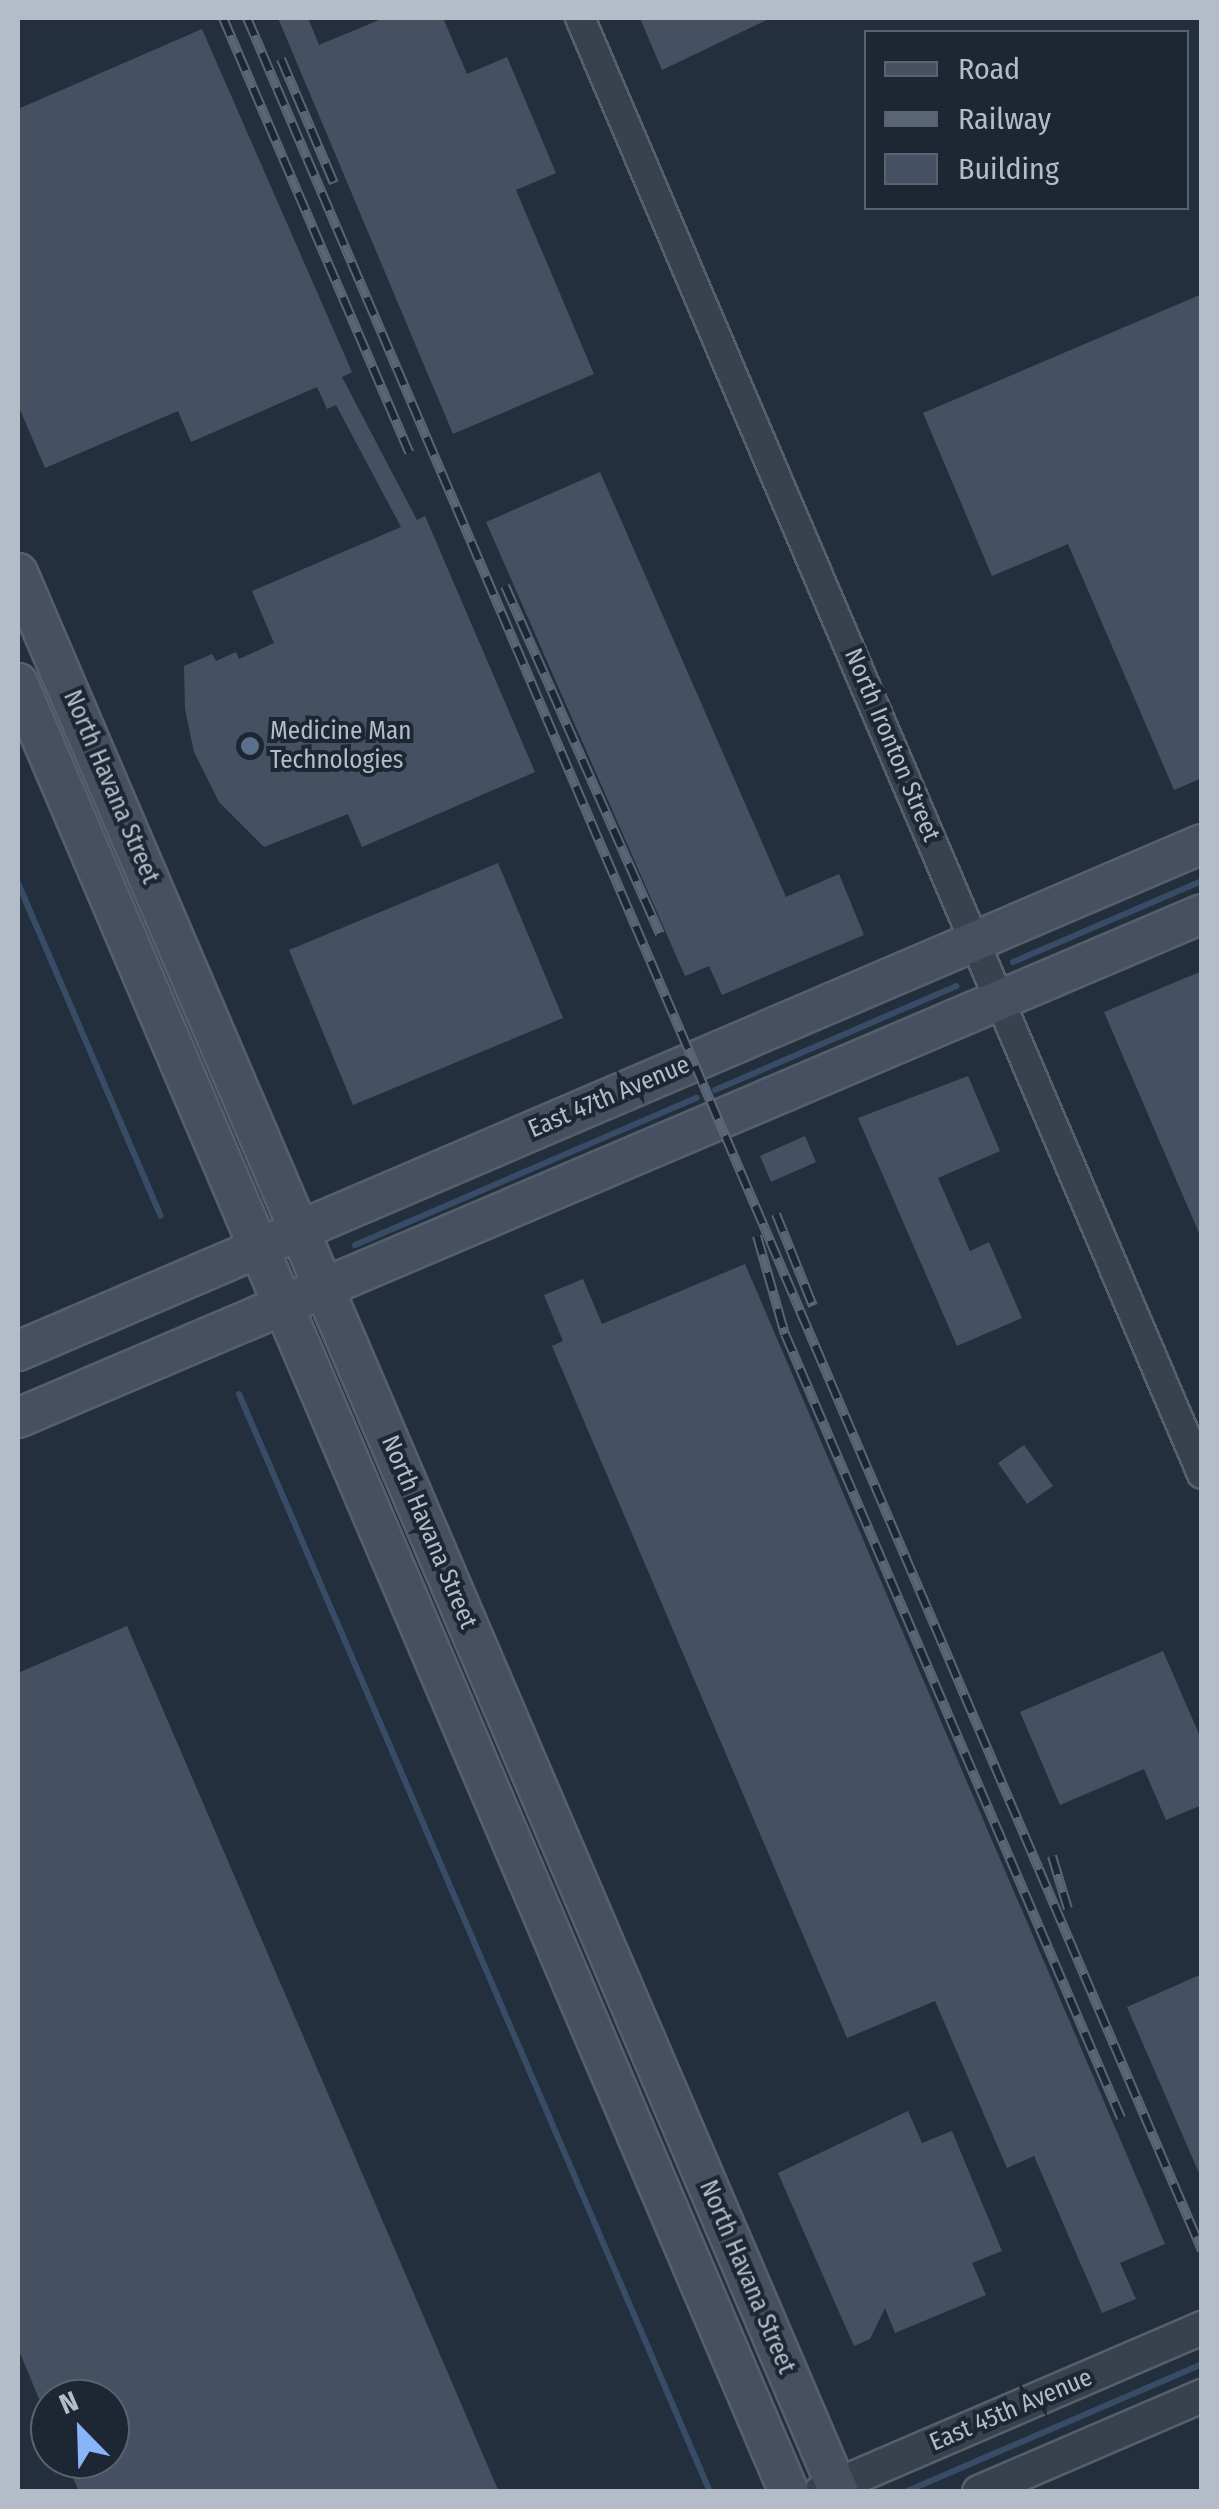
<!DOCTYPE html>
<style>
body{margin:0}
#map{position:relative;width:1219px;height:2509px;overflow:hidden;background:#242f3e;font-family:"Fira Sans Condensed",sans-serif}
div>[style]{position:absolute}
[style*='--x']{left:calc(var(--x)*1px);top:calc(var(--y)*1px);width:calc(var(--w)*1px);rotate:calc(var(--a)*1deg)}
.stream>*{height:6px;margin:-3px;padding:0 3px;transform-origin:3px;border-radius:3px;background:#394c67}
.building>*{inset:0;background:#455162}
.roads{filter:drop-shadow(2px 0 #565f6c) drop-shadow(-2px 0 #565f6c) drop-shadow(0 2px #565f6c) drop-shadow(0 -2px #565f6c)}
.minor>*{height:28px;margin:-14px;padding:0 14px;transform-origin:14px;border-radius:14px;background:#38414e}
.tertiary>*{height:32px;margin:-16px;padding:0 16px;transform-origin:16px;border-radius:16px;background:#38414e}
.secondary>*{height:38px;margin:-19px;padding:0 19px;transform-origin:19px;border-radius:19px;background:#465061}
.rail>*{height:10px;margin-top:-5px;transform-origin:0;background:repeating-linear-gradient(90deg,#1d2633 0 19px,#5a6575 0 38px);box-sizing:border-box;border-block:2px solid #5a6575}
.dots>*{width:28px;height:28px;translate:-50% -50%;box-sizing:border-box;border:5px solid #1d2633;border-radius:50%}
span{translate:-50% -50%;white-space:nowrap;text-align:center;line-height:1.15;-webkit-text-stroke:8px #1d2633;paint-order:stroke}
.poi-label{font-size:25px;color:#b4bcc9}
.left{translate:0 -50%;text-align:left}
.street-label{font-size:25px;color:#b4bcc9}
.frame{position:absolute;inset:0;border:20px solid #b4bcc9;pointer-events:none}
.legend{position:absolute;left:864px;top:30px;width:325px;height:180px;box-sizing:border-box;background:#1d2633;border:2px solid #59626f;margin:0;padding:12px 18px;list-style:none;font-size:30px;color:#b4bcc9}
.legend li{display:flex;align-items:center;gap:20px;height:50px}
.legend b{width:50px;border:2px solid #59626f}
.north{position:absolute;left:30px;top:2379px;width:100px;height:100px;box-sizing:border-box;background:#1d2633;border:2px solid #59626f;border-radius:50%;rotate:337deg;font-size:28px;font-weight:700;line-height:40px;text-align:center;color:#b4bcc9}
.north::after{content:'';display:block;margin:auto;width:35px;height:45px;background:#8ab4f8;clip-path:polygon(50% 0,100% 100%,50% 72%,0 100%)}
</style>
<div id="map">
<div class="stream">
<div style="--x:18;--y:883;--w:362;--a:66.8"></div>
<div style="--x:1013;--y:962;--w:206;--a:-23.2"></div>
<div style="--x:715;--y:1090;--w:263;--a:-23.3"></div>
<div style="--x:355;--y:1245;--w:372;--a:-23.3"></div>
<div style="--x:239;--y:1394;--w:1195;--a:66.78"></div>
<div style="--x:905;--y:2492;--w:323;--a:-23.3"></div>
</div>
<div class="building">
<div style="clip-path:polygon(278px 18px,308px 18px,319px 45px,384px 18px,443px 18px,467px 74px,507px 57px,556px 173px,516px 190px,594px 374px,453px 434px)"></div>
<div style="clip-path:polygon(640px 18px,771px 18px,662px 70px)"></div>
<div style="clip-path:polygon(202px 29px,352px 372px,342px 377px,417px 520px,425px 516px,535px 772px,362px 847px,348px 814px,264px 847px,219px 802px,194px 752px,185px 709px,184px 666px,212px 654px,216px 661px,236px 652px,239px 659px,274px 643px,252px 591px,401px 527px,336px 405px,327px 409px,317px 387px,191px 442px,178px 411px,45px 468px,18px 405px,18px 109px)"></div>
<div style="clip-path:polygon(1202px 294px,1202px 778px,1174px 790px,1068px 544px,992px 576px,923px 413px)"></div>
<div style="clip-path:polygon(600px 472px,786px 897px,839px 874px,864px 935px,722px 995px,709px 966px,685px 976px,486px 522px)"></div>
<div style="clip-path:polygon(498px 863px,563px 1018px,353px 1105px,289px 950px)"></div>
<div style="clip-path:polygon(1202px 971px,1202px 1240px,1104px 1012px)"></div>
<div style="clip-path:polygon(968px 1076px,1000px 1151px,938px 1178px,970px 1251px,989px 1242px,1022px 1318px,957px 1346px,858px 1118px)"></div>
<div style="clip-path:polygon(805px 1136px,816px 1162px,771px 1182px,760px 1156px)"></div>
<div style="clip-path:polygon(745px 1264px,1165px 2244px,1120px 2263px,1136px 2299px,1102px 2313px,1034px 2156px,1007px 2168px,935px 2001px,847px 2038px,552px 1346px,563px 1341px,544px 1295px,583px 1279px,602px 1324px)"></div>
<div style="clip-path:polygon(1024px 1445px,1053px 1486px,1027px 1504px,998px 1463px)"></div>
<div style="clip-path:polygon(127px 1626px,499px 2492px,79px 2492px,65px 2459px,110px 2459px,110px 2399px,39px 2399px,18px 2348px,18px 1673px)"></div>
<div style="clip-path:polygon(1163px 1651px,1202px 1741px,1202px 1805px,1166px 1820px,1144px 1769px,1060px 1805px,1020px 1712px)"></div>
<div style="clip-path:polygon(1202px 1974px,1202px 2180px,1127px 2007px)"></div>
<div style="clip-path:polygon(908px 2111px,922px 2143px,952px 2131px,1002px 2251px,972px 2263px,986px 2295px,895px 2333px,885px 2308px,870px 2339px,854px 2346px,778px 2173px)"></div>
</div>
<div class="roads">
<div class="minor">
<div style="--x:580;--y:18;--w:1583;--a:66.87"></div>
</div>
<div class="tertiary">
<div style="--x:821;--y:2492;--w:415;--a:-23.3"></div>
<div style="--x:979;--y:2492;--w:243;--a:-23.3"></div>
</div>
<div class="secondary">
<div style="--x:18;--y:573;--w:2087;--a:66.84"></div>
<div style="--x:18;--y:683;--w:1966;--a:66.92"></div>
<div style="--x:18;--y:1351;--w:1288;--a:-23.18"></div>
<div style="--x:18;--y:1418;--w:1287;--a:-23.06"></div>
</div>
</div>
<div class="rail">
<div style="--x:223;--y:18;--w:473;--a:66.8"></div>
<div style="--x:247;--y:18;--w:2428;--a:66.84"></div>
<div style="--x:281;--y:59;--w:135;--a:66.9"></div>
<div style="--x:505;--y:586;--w:381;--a:66"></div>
<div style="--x:776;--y:1214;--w:99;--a:68.1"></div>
<div style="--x:757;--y:1236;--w:102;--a:74.1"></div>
<div style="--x:785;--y:1334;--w:853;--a:66.8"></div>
<div style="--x:1052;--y:1856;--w:55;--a:73.2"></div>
</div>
<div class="dots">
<div style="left:250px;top:746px;background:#5c6f8a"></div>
</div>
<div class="poi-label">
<span class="left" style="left:270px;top:746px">Medicine Man<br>Technologies</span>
</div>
<div class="street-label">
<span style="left:892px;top:745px;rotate:67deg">North Ironton Street</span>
<span style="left:111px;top:787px;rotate:67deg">North Havana Street</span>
<span style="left:609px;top:1097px;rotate:-23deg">East 47th Avenue</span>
<span style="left:429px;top:1532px;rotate:67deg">North Havana Street</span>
<span style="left:747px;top:2277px;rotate:67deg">North Havana Street</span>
<span style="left:1011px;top:2410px;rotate:-23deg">East 45th Avenue</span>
</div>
<div class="frame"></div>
<ul class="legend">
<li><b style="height:12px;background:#465061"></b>Road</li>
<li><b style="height:12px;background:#5a6575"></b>Railway</li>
<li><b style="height:28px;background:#455162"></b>Building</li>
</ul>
<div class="north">N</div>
</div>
